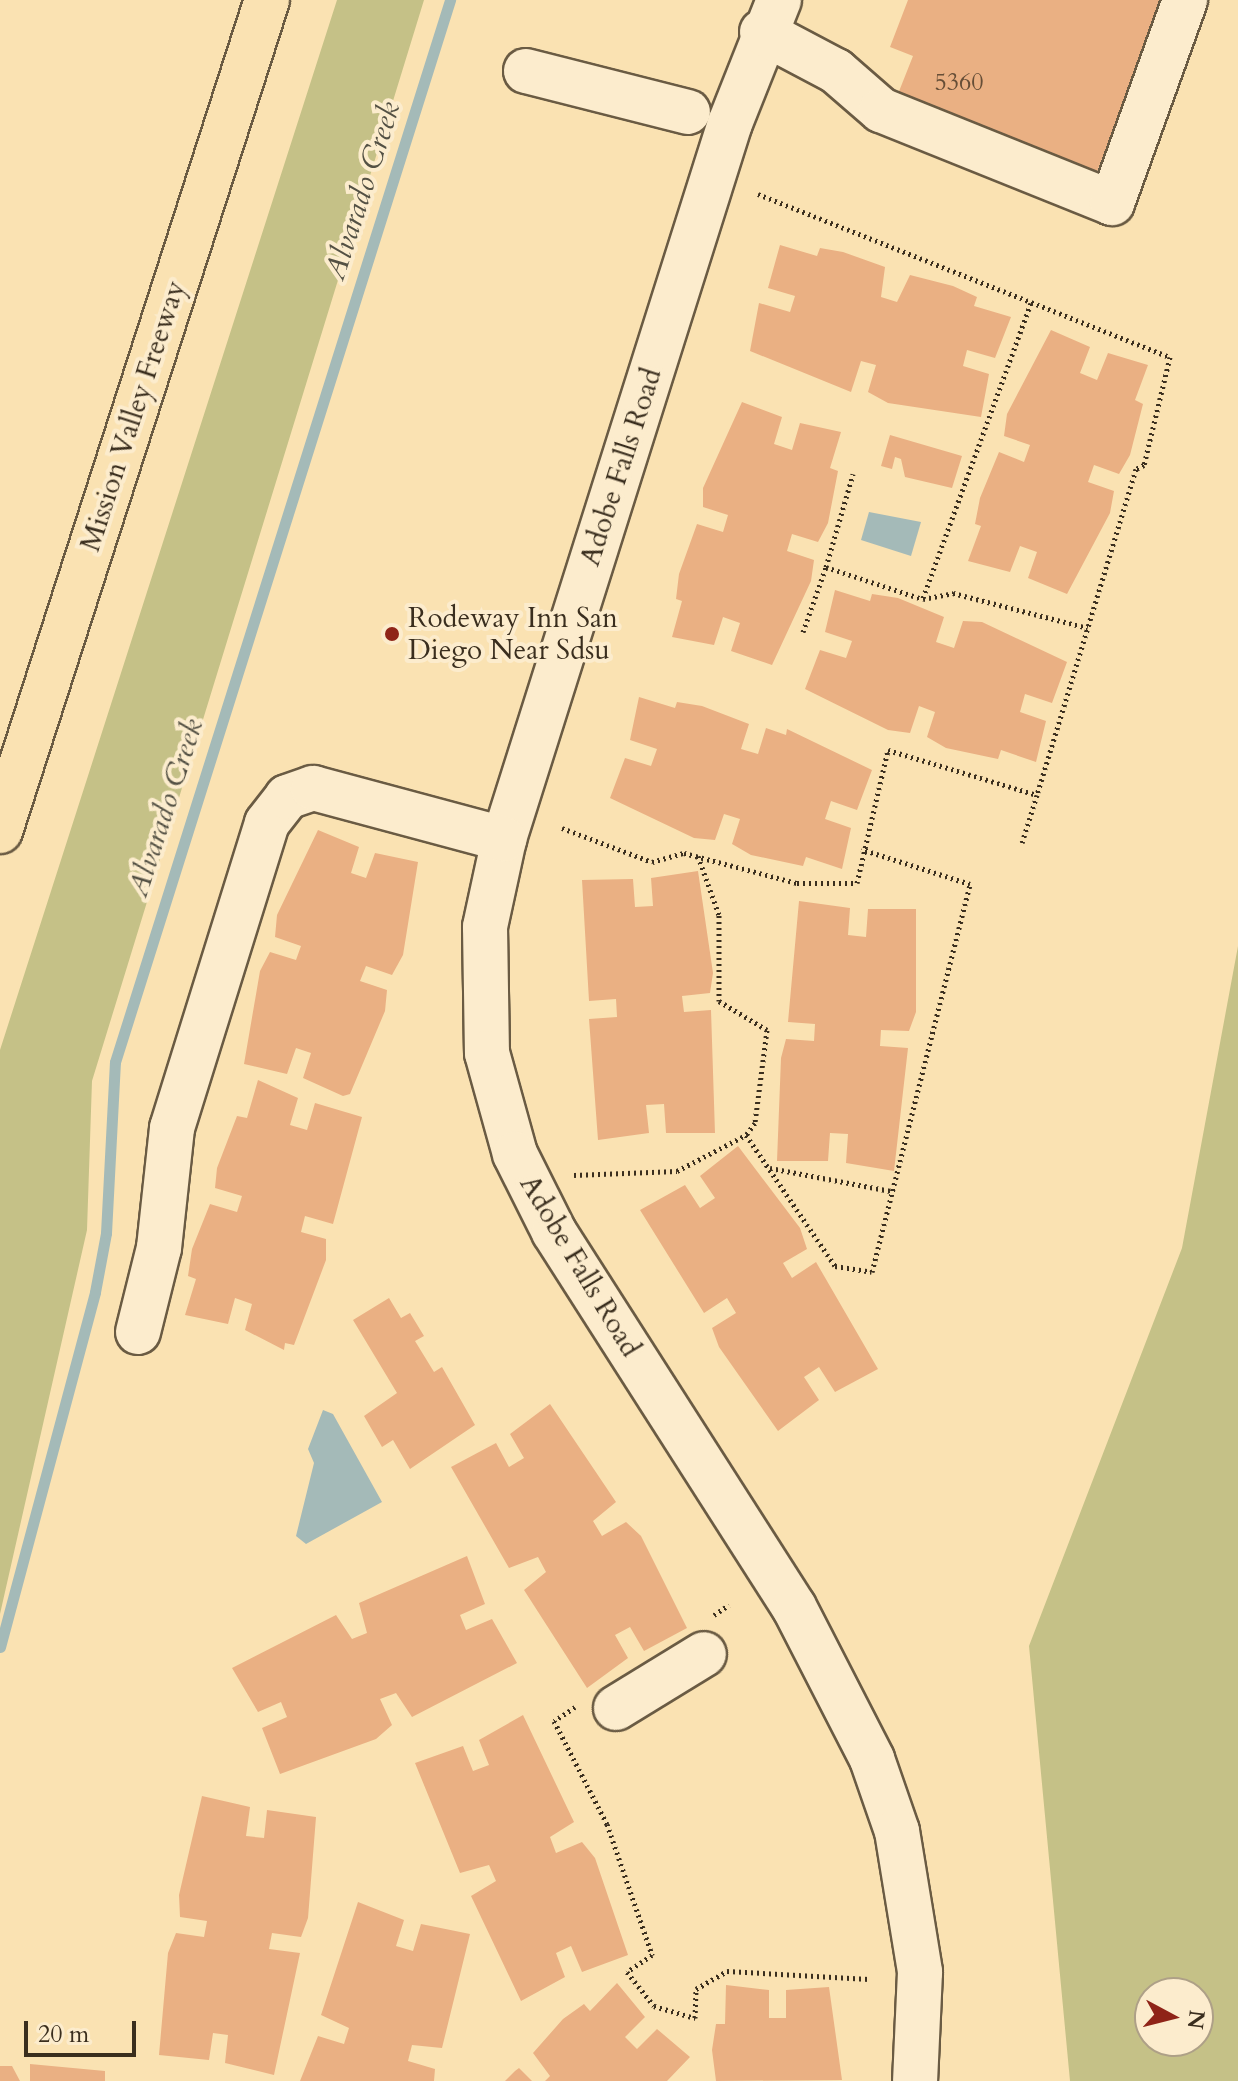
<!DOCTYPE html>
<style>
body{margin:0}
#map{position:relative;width:1238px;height:2081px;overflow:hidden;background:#fae2b2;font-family:Cardo,serif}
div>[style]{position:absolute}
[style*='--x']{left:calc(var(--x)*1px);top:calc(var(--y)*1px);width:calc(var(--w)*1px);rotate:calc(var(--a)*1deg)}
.green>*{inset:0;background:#c5c187}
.water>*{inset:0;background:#a4bab8}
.stream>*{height:11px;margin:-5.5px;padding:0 5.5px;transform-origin:5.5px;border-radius:5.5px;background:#a4bab8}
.building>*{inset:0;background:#eab083}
.path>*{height:5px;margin-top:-2.5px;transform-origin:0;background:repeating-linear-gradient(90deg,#3a2e1e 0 2px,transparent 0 6px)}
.roads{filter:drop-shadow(2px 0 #6a5b43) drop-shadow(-2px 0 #6a5b43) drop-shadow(0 2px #6a5b43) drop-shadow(0 -2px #6a5b43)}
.minor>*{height:44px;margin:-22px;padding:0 22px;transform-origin:22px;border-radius:22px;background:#fceccd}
.highway>*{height:44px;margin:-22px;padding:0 22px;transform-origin:22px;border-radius:22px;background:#fae2b2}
.dots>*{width:22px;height:22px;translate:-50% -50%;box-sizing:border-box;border:4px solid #fceccd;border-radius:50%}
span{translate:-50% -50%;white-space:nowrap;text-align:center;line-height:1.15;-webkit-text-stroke:8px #fceccd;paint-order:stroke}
.number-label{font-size:24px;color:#664e37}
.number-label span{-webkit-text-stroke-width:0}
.street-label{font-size:28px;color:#3a2e1e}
.poi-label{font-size:28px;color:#3a2e1e}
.left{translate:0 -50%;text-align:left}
.water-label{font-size:30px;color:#545144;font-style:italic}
.north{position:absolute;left:1134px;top:1977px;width:80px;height:80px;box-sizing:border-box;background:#fceccd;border:2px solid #aea087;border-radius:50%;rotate:97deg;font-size:22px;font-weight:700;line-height:32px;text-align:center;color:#3a2e1e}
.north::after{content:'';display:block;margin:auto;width:28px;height:36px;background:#8f2418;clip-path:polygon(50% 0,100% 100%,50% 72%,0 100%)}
.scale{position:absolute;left:24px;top:2021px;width:112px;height:36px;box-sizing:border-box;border:4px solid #3a2e1e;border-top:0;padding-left:10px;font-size:24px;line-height:28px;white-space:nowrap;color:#3a2e1e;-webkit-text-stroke:6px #fceccd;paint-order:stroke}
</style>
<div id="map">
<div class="green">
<div style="clip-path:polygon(337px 0,424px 0,92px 1081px,87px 1230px,0 1614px,0 1050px)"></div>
<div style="clip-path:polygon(evenodd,1238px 946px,1238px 2081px,1070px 2081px,1029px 1646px,1182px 1248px,1238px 946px,1198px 1993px,1198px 2041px,1150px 2041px,1150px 1993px,1198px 1993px)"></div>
</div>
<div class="water">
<div style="clip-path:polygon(869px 512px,921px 522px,911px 556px,861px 540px)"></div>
<div style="clip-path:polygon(323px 1410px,333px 1414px,382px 1502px,306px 1544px,296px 1536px,314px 1463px,308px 1449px)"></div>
</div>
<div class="stream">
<div style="--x:0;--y:1647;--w:367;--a:-75"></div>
<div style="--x:95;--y:1292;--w:60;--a:-79.4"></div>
<div style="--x:106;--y:1233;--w:171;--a:-87"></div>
<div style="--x:115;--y:1062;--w:1114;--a:-72.49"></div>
</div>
<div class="building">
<div style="clip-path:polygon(908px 0,1165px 0,1127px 138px,1112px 133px,1093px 182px,894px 104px,913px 56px,890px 47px)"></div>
<div style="clip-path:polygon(780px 245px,817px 256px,820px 248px,843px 252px,885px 267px,881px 297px,897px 302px,910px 275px,953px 286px,977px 297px,974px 306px,1011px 317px,995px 358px,967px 350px,963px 366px,989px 374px,981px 417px,888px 403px,868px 392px,876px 365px,861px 361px,851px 392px,750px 351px,759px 303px,790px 312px,795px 296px,768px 288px)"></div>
<div style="clip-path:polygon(1051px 330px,1090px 347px,1080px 373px,1097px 380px,1108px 353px,1148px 365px,1135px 400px,1143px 404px,1130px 455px,1119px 474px,1094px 465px,1088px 482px,1114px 491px,1110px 513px,1067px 594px,1028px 578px,1037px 552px,1020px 546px,1010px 572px,968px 561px,981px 526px,975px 524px,980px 498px,999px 452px,1024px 462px,1030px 445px,1004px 436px,1007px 414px)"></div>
<div style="clip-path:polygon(742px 402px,782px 417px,774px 444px,792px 450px,800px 423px,841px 432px,830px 468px,838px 471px,828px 523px,818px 542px,792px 534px,787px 551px,814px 560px,811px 581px,772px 665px,731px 651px,740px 623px,723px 617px,714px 645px,672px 637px,682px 601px,676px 599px,679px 574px,697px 524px,723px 532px,728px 515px,703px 507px,703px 488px)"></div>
<div style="clip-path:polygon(890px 435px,962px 456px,952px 488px,905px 477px,901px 459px,895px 457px,892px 469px,881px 466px)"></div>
<div style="clip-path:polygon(835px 590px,870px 601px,872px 594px,898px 598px,944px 617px,936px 642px,954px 648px,963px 621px,982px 622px,1067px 662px,1052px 703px,1025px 694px,1020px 712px,1046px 721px,1036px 762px,1001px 750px,998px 759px,946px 748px,927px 737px,935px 712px,919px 706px,910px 733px,888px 730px,805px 689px,820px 650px,846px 658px,852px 641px,825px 632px)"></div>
<div style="clip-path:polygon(639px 697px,675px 708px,677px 702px,702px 706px,749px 724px,741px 749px,758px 754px,766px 728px,786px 735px,787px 729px,872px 770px,857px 810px,831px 801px,825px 819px,851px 828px,842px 869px,806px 857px,803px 866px,751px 855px,732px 844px,740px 819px,724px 814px,715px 840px,694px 838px,610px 798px,625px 758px,651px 766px,657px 749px,630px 740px)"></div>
<div style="clip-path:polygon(318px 830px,359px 847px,351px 873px,366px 878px,375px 853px,418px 862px,403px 955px,392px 975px,366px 966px,360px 981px,387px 990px,385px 1011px,350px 1094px,343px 1096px,303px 1078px,311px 1053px,296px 1048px,287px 1074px,244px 1064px,260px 971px,270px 952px,296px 960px,301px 946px,275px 937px,277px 915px)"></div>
<div style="clip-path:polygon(698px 871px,713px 973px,710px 993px,682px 996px,684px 1012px,711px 1010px,715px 1133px,666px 1133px,664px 1104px,646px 1105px,649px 1133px,598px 1140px,589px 1019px,617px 1017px,616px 999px,589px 1001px,582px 880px,633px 879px,635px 907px,653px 906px,651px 878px)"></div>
<div style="clip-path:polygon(799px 901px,850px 908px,848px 935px,866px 937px,868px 909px,916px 909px,916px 1012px,909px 1031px,881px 1030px,880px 1046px,908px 1048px,894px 1171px,846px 1163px,848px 1134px,830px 1133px,828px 1161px,777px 1161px,781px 1058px,786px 1039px,814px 1041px,815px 1024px,788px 1022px)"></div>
<div style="clip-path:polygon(258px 1080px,298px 1098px,290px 1125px,307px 1130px,315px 1103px,362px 1117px,333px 1224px,305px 1216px,301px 1232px,326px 1239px,326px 1260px,294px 1345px,285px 1343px,284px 1350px,245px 1330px,252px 1304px,235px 1298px,228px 1324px,185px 1315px,196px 1279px,188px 1276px,192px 1249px,210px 1204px,237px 1212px,242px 1196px,215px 1188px,217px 1168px,237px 1116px,247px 1118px)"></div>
<div style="clip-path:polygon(738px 1146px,800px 1228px,807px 1249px,783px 1263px,792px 1278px,816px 1262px,878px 1369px,835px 1392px,819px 1367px,804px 1377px,819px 1400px,778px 1431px,719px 1347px,712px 1328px,736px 1313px,727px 1298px,704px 1313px,640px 1210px,685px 1185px,700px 1208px,715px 1198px,700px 1176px)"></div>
<div style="clip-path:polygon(389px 1298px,401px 1318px,410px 1313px,424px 1336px,415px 1341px,434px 1372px,442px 1367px,475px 1425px,410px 1469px,393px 1440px,382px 1447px,364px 1416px,397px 1393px,353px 1320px)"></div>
<div style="clip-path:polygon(550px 1404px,616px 1502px,593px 1521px,602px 1536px,626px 1522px,641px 1536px,687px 1628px,644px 1651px,630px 1627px,615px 1635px,628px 1658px,587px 1688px,524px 1590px,546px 1572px,538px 1557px,509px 1568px,451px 1467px,496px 1443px,509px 1467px,524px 1458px,510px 1434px)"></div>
<div style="clip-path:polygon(467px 1556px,485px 1604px,460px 1615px,466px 1630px,492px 1619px,517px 1663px,412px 1717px,396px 1693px,380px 1699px,392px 1725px,376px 1739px,280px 1774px,262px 1728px,287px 1717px,281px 1702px,258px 1712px,232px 1668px,336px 1615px,352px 1639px,367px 1633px,359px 1603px)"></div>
<div style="clip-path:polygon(523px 1715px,574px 1822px,550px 1837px,556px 1853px,582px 1842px,595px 1858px,628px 1955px,582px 1972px,571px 1946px,556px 1953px,565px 1977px,521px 2001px,471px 1896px,496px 1881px,489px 1865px,460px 1873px,415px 1763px,463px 1746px,473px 1771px,489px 1765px,479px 1740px)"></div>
<div style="clip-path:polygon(202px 1796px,250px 1807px,246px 1836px,264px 1838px,267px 1810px,316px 1817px,308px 1918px,301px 1937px,272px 1933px,269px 1949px,300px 1953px,274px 2075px,225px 2063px,228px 2035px,213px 2033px,209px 2060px,159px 2055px,168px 1953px,176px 1933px,204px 1937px,207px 1921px,180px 1917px,179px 1895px)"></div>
<div style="clip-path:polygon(358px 1902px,404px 1920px,396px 1946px,413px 1951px,421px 1924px,470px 1934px,442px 2048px,412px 2045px,408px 2061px,435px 2069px,434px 2081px,300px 2081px,318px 2036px,344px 2044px,349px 2028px,321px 2015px)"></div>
<div style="clip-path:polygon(617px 1983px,645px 2017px,625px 2037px,637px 2049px,657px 2029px,690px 2057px,667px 2081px,545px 2081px,550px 2076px,533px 2053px,563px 2019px,584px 2004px,590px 2011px)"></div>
<div style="clip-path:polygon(726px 1985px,769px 1990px,769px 2018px,786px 2018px,786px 1990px,829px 1987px,842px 2080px,716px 2081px,712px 2050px,716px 2024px,725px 2024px)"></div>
<div style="clip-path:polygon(30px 2064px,105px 2071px,105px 2081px,30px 2081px)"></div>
<div style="clip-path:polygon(0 2066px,12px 2066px,20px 2081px,0 2081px)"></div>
<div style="clip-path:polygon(519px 2068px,532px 2081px,505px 2081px,515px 2071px)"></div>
</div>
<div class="path">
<div style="--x:758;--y:194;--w:443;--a:21.6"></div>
<div style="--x:1170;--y:357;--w:111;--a:103.5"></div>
<div style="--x:1144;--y:465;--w:9;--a:153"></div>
<div style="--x:1136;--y:469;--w:341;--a:106.9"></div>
<div style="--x:826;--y:567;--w:97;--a:-73.8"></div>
<div style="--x:923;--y:598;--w:314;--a:-69.9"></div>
<div style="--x:803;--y:632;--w:69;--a:-70.5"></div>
<div style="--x:826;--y:567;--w:102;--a:18.3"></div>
<div style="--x:923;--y:599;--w:31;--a:-11"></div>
<div style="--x:953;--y:593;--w:139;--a:14.5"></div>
<div style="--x:562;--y:828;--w:96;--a:20.7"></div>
<div style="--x:652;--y:862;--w:33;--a:-16"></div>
<div style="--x:684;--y:853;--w:117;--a:14.9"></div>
<div style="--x:797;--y:883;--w:60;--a:0"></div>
<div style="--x:857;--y:883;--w:137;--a:-76.9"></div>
<div style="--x:888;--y:750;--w:156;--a:16.8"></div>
<div style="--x:1037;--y:795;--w:50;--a:107.4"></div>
<div style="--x:698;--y:856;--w:63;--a:70.4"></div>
<div style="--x:719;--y:915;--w:86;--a:90"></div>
<div style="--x:719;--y:1001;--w:56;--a:31.1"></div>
<div style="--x:767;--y:1030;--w:94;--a:97.4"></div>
<div style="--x:755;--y:1123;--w:15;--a:127"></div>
<div style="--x:746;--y:1135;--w:158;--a:55.8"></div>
<div style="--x:835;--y:1266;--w:37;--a:9"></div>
<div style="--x:872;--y:1272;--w:400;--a:-75.8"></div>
<div style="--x:970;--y:884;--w:114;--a:-162.2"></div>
<div style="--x:770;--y:1168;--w:123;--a:10.8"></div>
<div style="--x:574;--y:1175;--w:103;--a:-2.2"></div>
<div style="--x:677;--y:1171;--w:78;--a:-27.6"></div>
<div style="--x:714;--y:1615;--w:18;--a:-34"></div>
<div style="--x:575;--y:1707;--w:25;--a:146"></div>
<div style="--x:554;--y:1721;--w:116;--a:62.8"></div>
<div style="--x:607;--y:1824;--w:139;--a:71"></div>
<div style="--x:652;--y:1955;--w:30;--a:146"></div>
<div style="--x:627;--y:1972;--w:43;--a:51.5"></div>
<div style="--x:654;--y:2006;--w:43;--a:16.3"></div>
<div style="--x:695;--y:2018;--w:29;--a:-88"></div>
<div style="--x:696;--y:1989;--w:36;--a:-30"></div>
<div style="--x:727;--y:1971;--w:142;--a:3.2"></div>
</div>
<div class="roads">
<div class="minor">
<div style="--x:779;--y:0;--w:132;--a:111.7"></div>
<div style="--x:730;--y:123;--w:751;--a:107.52"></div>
<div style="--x:504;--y:839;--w:90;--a:102.2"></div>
<div style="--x:485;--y:927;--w:126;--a:89.1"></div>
<div style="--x:487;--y:1053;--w:105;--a:74.5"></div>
<div style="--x:515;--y:1154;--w:87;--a:63.4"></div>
<div style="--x:554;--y:1232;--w:445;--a:57.4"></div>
<div style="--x:794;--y:1607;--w:171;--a:62.8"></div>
<div style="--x:872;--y:1759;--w:76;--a:70.9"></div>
<div style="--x:897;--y:1831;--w:143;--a:80.7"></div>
<div style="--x:920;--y:1972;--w:109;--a:92.6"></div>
<div style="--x:762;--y:32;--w:84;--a:27.8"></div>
<div style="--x:836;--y:71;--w:60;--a:40.9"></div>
<div style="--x:881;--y:110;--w:249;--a:21.9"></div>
<div style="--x:1112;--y:203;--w:216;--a:-70.2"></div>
<div style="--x:526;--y:71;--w:167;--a:14.2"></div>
<div style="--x:138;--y:1332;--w:87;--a:-76"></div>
<div style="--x:159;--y:1248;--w:121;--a:-83.8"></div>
<div style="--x:172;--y:1128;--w:319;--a:-72.7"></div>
<div style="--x:267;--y:823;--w:33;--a:-52"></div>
<div style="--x:287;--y:797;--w:28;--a:-19"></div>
<div style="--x:313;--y:788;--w:198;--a:15"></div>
<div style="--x:616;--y:1708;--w:103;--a:-31.5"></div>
</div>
<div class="highway">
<div style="--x:0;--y:831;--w:873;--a:-72.19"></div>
</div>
</div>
<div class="dots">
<div style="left:392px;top:634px;background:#8f2418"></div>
</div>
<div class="number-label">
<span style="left:959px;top:83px">5360</span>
</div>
<div class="street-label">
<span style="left:133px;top:416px;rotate:-72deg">Mission Valley Freeway</span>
<span style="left:621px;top:467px;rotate:-72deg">Adobe Falls Road</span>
<span style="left:580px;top:1266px;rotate:59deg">Adobe Falls Road</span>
</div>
<div class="poi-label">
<span class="left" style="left:408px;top:634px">Rodeway Inn San<br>Diego Near Sdsu</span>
</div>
<div class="water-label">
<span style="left:363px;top:191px;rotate:-72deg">Alvarado Creek</span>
<span style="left:166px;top:808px;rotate:-72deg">Alvarado Creek</span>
</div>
<div class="north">N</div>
<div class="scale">20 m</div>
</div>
